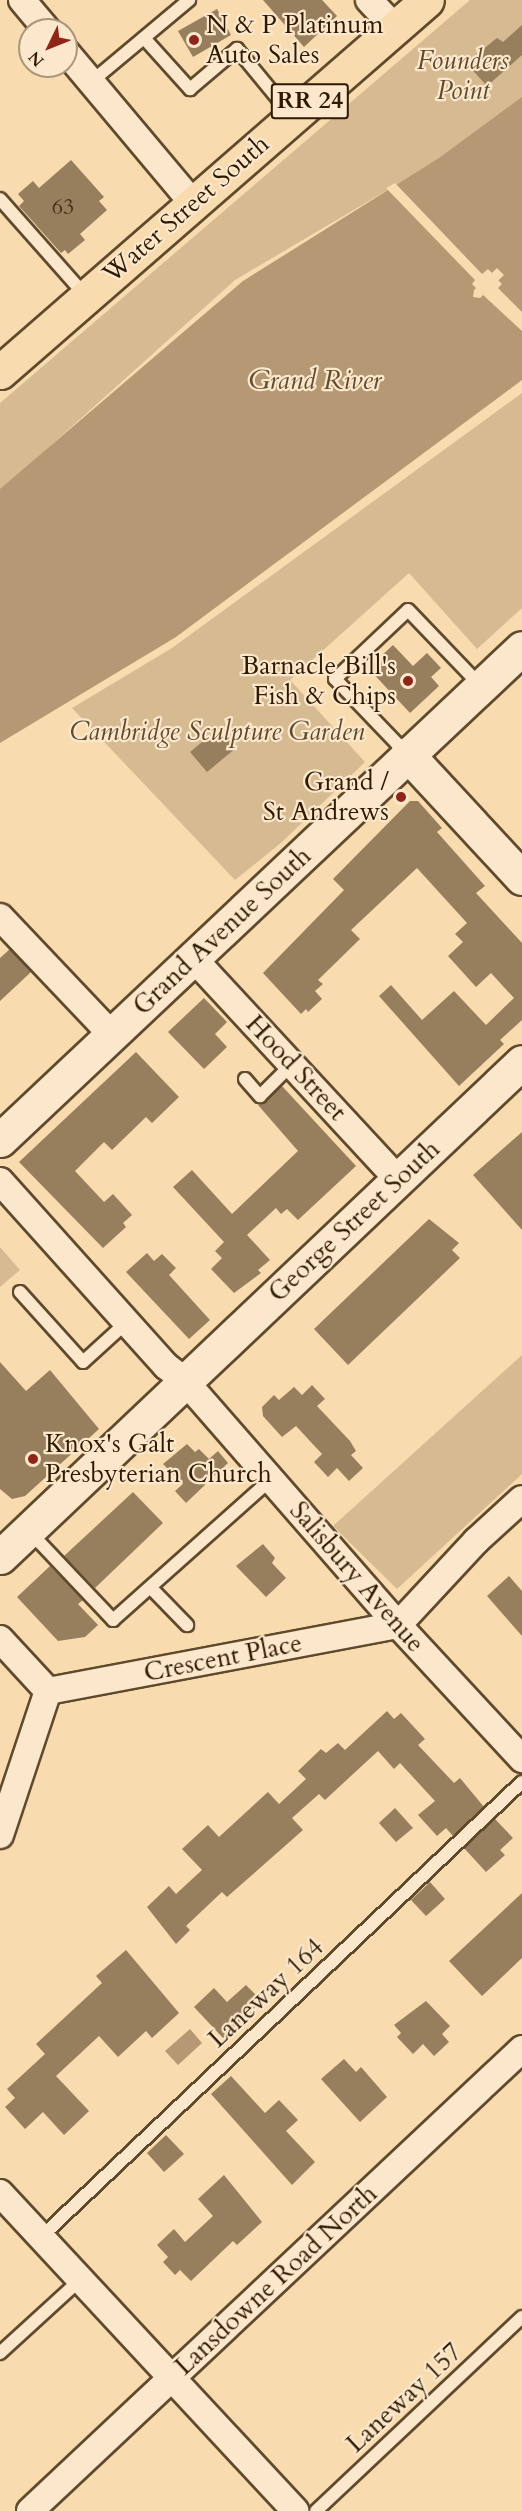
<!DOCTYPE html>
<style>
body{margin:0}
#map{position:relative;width:522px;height:2511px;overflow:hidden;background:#f9dbb0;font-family:Cardo,serif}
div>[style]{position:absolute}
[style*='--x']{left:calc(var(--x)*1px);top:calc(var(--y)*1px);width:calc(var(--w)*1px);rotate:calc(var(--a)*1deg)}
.green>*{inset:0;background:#d6ba92}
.water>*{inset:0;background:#b49974}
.pier>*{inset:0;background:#f9dbb0}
.building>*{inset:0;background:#977e5c}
.roads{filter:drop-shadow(2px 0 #604a2c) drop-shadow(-2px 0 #604a2c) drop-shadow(0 2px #604a2c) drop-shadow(0 -2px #604a2c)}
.lane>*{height:12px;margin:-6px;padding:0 6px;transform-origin:6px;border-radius:6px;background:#fbe8cc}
.street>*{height:26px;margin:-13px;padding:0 13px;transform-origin:13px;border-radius:13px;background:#fbe8cc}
.secondary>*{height:33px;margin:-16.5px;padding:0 16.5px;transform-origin:16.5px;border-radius:16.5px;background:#fbe8cc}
.primary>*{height:33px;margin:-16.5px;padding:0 16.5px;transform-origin:16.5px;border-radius:16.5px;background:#f9dbb0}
.dots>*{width:16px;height:16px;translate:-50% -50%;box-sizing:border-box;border:3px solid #fbe8cc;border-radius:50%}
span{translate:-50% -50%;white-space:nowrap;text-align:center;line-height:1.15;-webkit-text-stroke:4.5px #fbe8cc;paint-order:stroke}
.number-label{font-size:22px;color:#483317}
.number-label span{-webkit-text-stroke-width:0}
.shield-label span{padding:2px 4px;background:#fbe8cc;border:2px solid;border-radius:4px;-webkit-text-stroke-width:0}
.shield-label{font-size:24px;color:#2d1a00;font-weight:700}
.poi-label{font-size:26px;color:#2d1a00}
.left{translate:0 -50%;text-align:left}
.right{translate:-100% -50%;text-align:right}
.park-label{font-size:26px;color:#604a2c;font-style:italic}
.street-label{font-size:26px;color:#2d1a00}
.water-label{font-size:27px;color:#634d2e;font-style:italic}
.north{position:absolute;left:18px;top:18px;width:60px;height:60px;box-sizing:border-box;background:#fbe8cc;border:2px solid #a9967a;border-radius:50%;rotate:227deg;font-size:16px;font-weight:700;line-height:24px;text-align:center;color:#2d1a00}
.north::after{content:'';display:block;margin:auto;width:21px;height:27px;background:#8f2418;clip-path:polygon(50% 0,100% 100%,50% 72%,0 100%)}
</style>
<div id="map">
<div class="green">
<div style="clip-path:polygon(470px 0,522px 0,522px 98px,452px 152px,235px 280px,0 491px,0 403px)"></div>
<div style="clip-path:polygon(522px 393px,522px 608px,477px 649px,409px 573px,290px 680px,365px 762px,282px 842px,235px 880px,72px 708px,172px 648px)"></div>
<div style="clip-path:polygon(0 1247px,20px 1270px,0 1287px)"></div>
<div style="clip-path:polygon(522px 1355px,522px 1474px,397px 1589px,333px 1526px)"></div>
</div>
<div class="water">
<div style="clip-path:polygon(evenodd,522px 97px,522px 380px,176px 637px,0 743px,0 489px,243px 281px,439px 158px,522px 97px,497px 268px,504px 275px,480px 298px,473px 297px,474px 290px,497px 268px)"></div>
<div style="clip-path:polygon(190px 2029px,202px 2043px,178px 2065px,165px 2051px)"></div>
</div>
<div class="pier">
<div style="clip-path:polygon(395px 183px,482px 274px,488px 269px,494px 275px,478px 290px,472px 284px,475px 280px,386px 188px)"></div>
<div style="clip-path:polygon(496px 278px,502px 284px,498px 288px,522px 312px,522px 331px,481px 293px)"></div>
</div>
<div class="building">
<div style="clip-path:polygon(263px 0,322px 0,337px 16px,304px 47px)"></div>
<div style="clip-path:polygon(217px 9px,231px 35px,193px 57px,178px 31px)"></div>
<div style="clip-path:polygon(522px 25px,522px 55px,487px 86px,466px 63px,497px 38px,503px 42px)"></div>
<div style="clip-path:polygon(71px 160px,104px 197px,99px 201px,107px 210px,80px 234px,85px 240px,68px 254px,65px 250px,61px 253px,19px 206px,24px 201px,18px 194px,33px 181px,39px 188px)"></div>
<div style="clip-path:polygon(393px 645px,413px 666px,427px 653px,441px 668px,431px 677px,439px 686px,410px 713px,368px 668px)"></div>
<div style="clip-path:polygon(219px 728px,236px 748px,207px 772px,190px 752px)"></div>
<div style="clip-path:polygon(410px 801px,418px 801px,442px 828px,437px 832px,485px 886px,476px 893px,522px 943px,522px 1020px,500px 1040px,504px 1044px,459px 1086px,379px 996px,391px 985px,422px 1020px,454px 991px,486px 1025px,514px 998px,491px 973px,476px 987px,448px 956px,463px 942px,455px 934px,467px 923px,417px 868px,351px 930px,360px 939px,318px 980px,323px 984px,315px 991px,322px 999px,308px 1012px,306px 1009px,301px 1014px,263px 973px,344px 890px,333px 879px)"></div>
<div style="clip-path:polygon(10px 949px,31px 972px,0 1001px,0 958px)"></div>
<div style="clip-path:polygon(204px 998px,227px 1022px,215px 1034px,227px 1047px,204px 1069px,168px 1032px)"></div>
<div style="clip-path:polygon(136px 1052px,179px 1097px,152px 1123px,146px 1117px,112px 1150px,104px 1142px,75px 1171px,104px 1202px,113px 1194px,132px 1215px,123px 1223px,126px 1227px,103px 1248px,19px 1162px)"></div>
<div style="clip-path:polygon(282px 1086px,356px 1166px,298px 1220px,287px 1209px,281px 1214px,276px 1208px,247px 1235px,270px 1260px,258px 1270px,261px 1273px,234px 1293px,211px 1269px,222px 1258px,215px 1251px,224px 1242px,173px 1187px,192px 1170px,232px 1214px,298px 1151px,258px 1105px)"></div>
<div style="clip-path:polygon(522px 1132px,522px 1230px,473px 1175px)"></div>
<div style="clip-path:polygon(429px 1219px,459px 1243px,452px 1250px,460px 1258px,348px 1365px,314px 1329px)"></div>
<div style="clip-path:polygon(147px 1253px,154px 1261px,162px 1254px,176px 1268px,169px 1275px,210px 1320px,189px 1339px,126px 1272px)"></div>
<div style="clip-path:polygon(0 1362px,26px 1391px,50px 1370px,99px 1429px,25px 1496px,12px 1499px,0 1489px)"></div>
<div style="clip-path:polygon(312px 1385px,325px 1399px,317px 1406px,350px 1441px,356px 1451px,351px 1455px,363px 1468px,349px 1481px,337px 1468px,328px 1477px,314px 1462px,322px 1454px,296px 1426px,282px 1437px,263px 1416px,262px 1407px,274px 1395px,279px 1400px,294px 1387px,302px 1395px)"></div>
<div style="clip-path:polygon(187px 1444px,195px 1452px,199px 1449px,209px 1459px,218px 1451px,228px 1463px,186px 1503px,175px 1491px,183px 1484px,163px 1464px)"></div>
<div style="clip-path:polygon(133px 1492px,163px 1523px,95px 1588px,64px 1556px)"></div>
<div style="clip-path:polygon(263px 1544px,275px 1558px,272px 1563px,286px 1578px,266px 1597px,236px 1566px)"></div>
<div style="clip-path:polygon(50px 1566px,83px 1600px,78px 1604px,98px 1625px,85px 1637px,58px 1641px,17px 1597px)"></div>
<div style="clip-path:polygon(509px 1576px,522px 1591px,522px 1636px,487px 1596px)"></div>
<div style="clip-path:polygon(387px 1711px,394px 1719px,401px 1713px,425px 1739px,418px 1745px,454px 1783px,460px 1778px,484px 1807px,453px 1836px,446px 1828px,437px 1836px,418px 1815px,435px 1801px,400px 1763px,394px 1769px,378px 1751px,325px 1800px,319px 1794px,292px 1818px,303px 1830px,227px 1897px,222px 1892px,186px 1926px,190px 1930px,176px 1944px,147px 1907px,169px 1886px,176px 1894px,202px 1870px,182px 1849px,208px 1825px,219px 1837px,268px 1792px,279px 1804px,306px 1779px,298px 1771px,321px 1749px,326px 1753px,338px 1743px,345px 1750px)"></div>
<div style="clip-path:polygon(395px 1808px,413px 1828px,396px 1842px,379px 1823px)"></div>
<div style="clip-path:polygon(495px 1819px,513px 1838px,500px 1850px,505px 1855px,486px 1872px,464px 1848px)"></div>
<div style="clip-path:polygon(430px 1882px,445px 1899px,426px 1916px,411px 1900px)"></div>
<div style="clip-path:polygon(522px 1893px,522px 1958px,482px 1996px,449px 1961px)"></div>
<div style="clip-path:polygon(126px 1950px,179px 2013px,152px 2038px,146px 2031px,118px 2057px,99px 2036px,56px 2076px,89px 2111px,64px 2135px,43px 2112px,25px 2129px,5px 2107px,15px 2098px,7px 2089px,45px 2054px,36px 2044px,102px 1983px,96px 1976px)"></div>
<div style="clip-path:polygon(246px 1985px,262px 2001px,223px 2038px,194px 2007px,214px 1988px,227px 2002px)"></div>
<div style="clip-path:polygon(426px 2001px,450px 2026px,442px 2034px,449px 2042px,434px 2056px,423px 2044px,413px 2054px,397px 2037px,401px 2033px,394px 2025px)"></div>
<div style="clip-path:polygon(344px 2059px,356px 2072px,361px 2067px,387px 2097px,360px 2122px,321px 2079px)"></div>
<div style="clip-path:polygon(231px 2076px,265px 2113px,279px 2100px,298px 2120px,286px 2131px,315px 2162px,292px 2185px,211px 2094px)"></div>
<div style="clip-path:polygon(166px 2135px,184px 2154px,164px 2172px,147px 2153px)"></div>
<div style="clip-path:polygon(224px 2175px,262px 2222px,237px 2245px,233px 2241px,191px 2281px,180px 2270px,175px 2275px,163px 2262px,168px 2257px,157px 2245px,174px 2229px,185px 2242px,213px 2216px,198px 2199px)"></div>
</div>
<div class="roads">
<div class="lane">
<div style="--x:144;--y:38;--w:69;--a:48"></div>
<div style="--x:190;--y:89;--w:62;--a:-40.4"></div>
<div style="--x:237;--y:49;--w:87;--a:50.6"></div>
<div style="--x:91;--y:82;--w:128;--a:-39.9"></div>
<div style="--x:0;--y:199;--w:128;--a:48.5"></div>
<div style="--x:407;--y:754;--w:104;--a:-133.8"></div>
<div style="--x:335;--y:679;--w:100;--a:-43.4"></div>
<div style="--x:408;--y:610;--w:104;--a:46.2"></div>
<div style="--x:245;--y:1079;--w:23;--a:49"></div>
<div style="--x:260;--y:1096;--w:45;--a:-45"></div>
<div style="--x:20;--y:1292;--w:94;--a:48"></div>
<div style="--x:83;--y:1362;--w:59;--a:-42.3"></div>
<div style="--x:28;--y:1530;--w:124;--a:46.6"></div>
<div style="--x:113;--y:1620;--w:212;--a:-41.7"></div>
<div style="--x:151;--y:1588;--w:52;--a:45.8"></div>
<div style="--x:41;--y:2237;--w:662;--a:-43.41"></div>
<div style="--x:0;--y:2353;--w:108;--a:-42.4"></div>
<div style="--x:316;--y:2511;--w:283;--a:-43.3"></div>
</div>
<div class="street">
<div style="--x:22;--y:0;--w:39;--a:50"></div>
<div style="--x:369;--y:0;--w:38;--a:47"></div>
<div style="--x:66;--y:52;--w:196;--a:50"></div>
<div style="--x:0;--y:917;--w:163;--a:46.5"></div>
<div style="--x:193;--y:958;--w:301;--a:47.2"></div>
<div style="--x:0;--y:1181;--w:249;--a:48.1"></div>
<div style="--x:166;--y:1366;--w:24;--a:38"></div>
<div style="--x:185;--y:1381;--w:324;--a:48.9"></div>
<div style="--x:398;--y:1625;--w:183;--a:47.2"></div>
<div style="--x:398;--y:1625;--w:115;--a:-47.1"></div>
<div style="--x:476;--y:1541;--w:62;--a:-42.4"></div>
<div style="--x:0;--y:1639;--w:71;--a:47.3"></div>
<div style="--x:48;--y:1691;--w:356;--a:-10.7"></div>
<div style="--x:0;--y:1835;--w:152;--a:-71.6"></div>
<div style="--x:0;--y:2193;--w:434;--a:47.1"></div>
<div style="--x:30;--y:2511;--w:675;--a:-43.2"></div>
</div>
<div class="secondary">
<div style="--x:407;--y:754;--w:169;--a:47.2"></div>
<div style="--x:0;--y:1140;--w:717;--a:-43.31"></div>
<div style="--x:0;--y:1557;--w:719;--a:-43.48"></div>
</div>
<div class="primary">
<div style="--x:0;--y:372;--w:566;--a:-41.06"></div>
</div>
</div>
<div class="dots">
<div style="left:194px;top:40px;background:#8f2418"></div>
<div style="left:408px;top:681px;background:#8f2418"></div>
<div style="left:401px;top:797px;background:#8f2418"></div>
<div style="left:33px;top:1459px;background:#8f2418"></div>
</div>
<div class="number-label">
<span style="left:63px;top:208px">63</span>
</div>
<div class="shield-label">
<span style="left:310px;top:101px">RR 24</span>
</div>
<div class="poi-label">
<span class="left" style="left:206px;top:40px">N &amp; P Platinum<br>Auto Sales</span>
<span class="right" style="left:396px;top:681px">Barnacle Bill's<br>Fish &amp; Chips</span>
<span class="right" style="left:389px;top:797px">Grand /<br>St Andrews</span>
<span class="left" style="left:45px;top:1459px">Knox's Galt<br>Presbyterian Church</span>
</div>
<div class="park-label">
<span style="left:463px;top:76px">Founders<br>Point</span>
<span style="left:217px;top:732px">Cambridge Sculpture Garden</span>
</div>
<div class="street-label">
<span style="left:186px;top:209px;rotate:-41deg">Water Street South</span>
<span style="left:222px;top:931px;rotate:-43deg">Grand Avenue South</span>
<span style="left:296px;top:1068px;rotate:47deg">Hood Street</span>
<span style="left:354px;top:1221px;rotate:-43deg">George Street South</span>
<span style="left:357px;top:1577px;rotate:49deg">Salisbury Avenue</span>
<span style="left:223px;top:1658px;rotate:-11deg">Crescent Place</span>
<span style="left:266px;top:1993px;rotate:-43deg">Laneway 164</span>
<span style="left:276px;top:2280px;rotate:-43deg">Lansdowne Road North</span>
<span style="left:404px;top:2398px;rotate:-43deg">Laneway 157</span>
</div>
<div class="water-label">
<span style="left:315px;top:381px">Grand River</span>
</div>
<div class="north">N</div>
</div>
